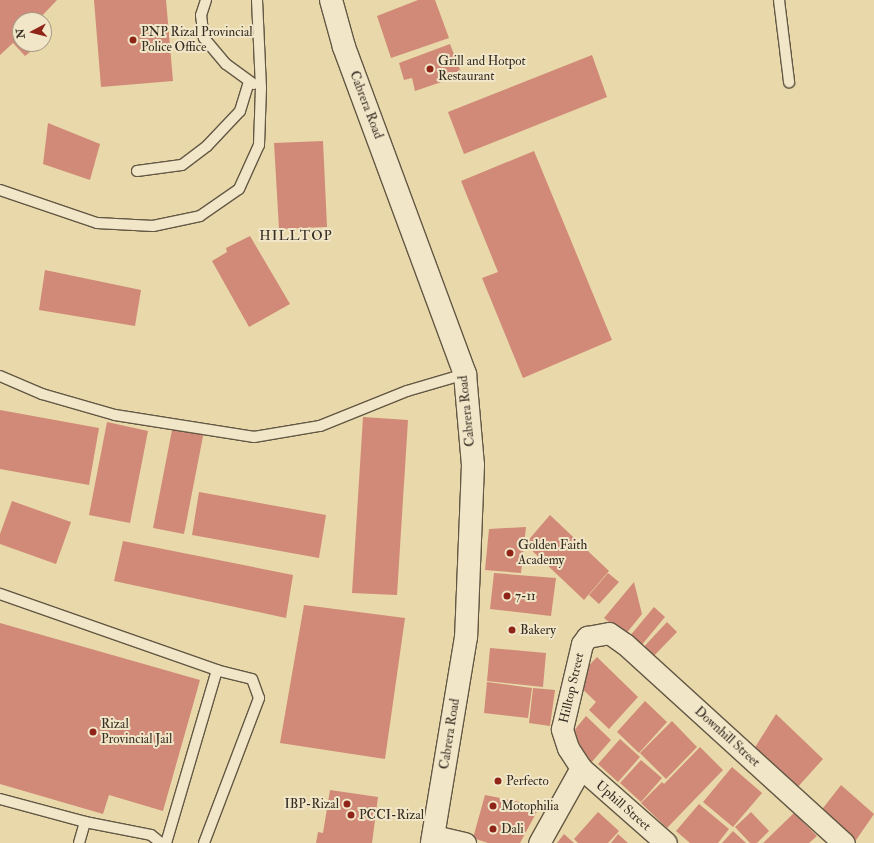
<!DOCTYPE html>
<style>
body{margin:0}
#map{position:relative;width:874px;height:843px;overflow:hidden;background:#e9d8aa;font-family:"IM FELL Double Pica",serif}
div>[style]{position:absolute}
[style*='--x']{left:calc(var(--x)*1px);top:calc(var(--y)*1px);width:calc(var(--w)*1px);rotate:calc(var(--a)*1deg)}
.building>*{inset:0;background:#d08a77}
.roads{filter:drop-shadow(1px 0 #635845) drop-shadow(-1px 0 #635845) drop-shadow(0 1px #635845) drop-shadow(0 -1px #635845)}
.service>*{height:10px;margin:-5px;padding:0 5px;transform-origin:5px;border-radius:5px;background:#f1e6c8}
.minor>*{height:21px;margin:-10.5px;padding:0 10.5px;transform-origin:10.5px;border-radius:10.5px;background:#f1e6c8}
.secondary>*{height:22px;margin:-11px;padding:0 11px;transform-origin:11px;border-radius:11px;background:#f1e6c8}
.dots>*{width:11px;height:11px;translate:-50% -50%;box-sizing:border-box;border:2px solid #f1e6c8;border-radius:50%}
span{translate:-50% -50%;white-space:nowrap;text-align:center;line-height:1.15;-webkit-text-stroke:4px #f1e6c8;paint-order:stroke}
.poi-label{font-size:13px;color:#362d23}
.left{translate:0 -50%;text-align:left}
.right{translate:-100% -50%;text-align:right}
.street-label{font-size:13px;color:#362d23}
.neighbourhood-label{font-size:14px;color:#362d23;letter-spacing:1px}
.north{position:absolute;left:12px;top:12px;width:40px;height:40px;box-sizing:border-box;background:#f1e6c8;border:1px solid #a69c86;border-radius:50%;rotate:263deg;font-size:11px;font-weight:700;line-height:16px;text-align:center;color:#362d23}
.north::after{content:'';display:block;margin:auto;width:14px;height:18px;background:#8f2418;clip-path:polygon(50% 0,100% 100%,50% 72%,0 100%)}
</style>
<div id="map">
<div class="building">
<div style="clip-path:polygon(0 0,57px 0,38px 20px,20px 20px,20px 44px,40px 44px,25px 56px,13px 43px,0 55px)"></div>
<div style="clip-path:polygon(94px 0,166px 0,173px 81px,101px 87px)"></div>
<div style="clip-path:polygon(418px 0,435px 0,449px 38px,391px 58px,377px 16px)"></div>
<div style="clip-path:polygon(450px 44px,462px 75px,415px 91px,412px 78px,404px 80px,399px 63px)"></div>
<div style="clip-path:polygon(592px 55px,607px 97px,464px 154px,448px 112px)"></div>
<div style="clip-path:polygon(48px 123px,100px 144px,90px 180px,43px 164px)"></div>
<div style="clip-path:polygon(323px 141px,327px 227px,279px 229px,274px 143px)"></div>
<div style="clip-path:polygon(534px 151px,612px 340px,523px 378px,482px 278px,498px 272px,461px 181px)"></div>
<div style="clip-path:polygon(250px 236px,290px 304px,249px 327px,212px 261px,227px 252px,226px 248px)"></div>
<div style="clip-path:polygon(45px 270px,141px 290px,135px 326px,39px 310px)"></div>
<div style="clip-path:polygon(0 410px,99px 428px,89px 485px,0 469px)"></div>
<div style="clip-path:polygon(363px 417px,408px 420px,397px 595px,352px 593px)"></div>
<div style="clip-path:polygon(107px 422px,148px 431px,130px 523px,89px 515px)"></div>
<div style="clip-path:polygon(173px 425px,204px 431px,184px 534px,153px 528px)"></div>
<div style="clip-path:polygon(199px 492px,326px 515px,319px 558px,192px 535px)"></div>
<div style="clip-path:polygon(12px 501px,71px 522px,56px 564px,0 544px,0 534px)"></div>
<div style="clip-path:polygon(550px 515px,609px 571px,584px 600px,525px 544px)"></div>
<div style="clip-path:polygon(526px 527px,521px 573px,485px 570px,489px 529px)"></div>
<div style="clip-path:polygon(123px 541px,293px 575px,286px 618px,114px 581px)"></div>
<div style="clip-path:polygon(494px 573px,556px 578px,551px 616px,490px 609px)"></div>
<div style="clip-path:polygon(608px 573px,619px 582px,599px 604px,589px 595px)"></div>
<div style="clip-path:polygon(634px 582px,642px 614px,625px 635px,604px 618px)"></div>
<div style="clip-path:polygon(304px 605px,405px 618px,385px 759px,280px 743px)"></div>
<div style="clip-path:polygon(654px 607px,665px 617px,640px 647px,629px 637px)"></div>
<div style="clip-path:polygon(667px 622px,677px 632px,648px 662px,638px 653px)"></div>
<div style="clip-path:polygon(0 623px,200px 680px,163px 811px,109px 795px,103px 814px,0 784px)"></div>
<div style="clip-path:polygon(490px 648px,546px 653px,543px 687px,487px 681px)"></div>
<div style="clip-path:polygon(597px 657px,638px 697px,609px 729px,589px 710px,596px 702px,574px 681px)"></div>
<div style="clip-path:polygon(487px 682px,532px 688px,528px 718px,484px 713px)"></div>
<div style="clip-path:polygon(533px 688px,555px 690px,550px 726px,529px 723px)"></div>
<div style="clip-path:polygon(645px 701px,667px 722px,639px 753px,617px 732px)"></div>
<div style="clip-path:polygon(776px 714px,823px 759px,796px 789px,754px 749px)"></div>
<div style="clip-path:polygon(586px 716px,611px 740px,590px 764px,575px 750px,572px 733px)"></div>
<div style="clip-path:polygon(672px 721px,697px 747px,666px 779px,640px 753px)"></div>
<div style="clip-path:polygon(620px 739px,640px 757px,618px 782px,598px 764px)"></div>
<div style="clip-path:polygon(700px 747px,723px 770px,667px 828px,641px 803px,662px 782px,664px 784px)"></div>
<div style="clip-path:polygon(641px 760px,662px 778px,641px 802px,620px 783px)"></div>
<div style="clip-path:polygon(732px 767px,762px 793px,733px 827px,703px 802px)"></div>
<div style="clip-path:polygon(841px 785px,874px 814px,854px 843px,820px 812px)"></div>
<div style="clip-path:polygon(330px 790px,378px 797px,372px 843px,316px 843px,318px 832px,323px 833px)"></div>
<div style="clip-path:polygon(485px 795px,540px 806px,520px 843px,488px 843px,473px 838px)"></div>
<div style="clip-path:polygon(699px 804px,729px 829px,718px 843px,690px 843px,676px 831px)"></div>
<div style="clip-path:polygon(598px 812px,619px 831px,608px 843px,578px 843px,574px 839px)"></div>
<div style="clip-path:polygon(751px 812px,769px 831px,757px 843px,750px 843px,735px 827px)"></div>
<div style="clip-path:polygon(794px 813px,817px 836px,809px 843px,763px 843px)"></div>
<div style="clip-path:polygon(733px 831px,746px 843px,722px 843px)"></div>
<div style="clip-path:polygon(564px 834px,574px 843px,557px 843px)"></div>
<div style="clip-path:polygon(618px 834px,628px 843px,611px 843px)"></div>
</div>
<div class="roads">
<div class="service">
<div style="--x:206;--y:0;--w:16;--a:108"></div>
<div style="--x:201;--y:15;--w:23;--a:83"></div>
<div style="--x:204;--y:38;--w:34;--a:50"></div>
<div style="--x:226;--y:64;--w:34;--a:36"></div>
<div style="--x:779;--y:0;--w:83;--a:83"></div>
<div style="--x:137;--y:171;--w:45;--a:-7.6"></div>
<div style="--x:182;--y:165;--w:31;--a:-37"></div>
<div style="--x:207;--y:146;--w:48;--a:-46.7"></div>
<div style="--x:240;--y:111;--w:31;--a:-73"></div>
<div style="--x:0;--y:190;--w:102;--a:18.8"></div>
<div style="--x:97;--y:223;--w:56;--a:3.1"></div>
<div style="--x:153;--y:226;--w:48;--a:-12"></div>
<div style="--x:200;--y:216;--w:47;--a:-34.7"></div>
<div style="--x:239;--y:189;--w:48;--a:-65.6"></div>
<div style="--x:259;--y:145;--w:57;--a:-88"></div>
<div style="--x:261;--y:88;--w:88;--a:-92.6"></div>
<div style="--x:0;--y:376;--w:46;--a:23.2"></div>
<div style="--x:42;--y:394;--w:76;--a:16"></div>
<div style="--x:115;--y:415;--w:141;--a:9"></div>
<div style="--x:254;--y:437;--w:67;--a:-9.5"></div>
<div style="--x:320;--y:426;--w:94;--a:-21.9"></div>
<div style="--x:407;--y:391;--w:60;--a:-16.3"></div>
<div style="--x:0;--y:594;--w:230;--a:19.3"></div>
<div style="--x:217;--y:670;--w:180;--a:106.4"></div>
<div style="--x:0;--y:799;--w:88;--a:15.1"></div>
<div style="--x:85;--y:822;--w:67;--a:11.1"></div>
<div style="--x:151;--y:835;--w:13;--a:39"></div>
<div style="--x:79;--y:843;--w:22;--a:-74"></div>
<div style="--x:204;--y:843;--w:155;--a:-69.2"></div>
<div style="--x:259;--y:698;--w:20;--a:-110"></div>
<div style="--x:252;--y:679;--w:36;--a:-166"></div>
</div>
<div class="minor">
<div style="--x:581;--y:768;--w:113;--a:41.4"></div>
<div style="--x:434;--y:836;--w:32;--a:13"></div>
<div style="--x:539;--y:843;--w:86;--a:-60.8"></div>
<div style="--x:581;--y:768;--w:24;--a:-123"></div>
<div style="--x:568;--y:748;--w:20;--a:-108"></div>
<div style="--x:562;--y:729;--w:87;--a:-76.8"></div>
<div style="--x:582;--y:644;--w:9;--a:-54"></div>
<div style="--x:587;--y:637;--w:22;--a:-10"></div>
<div style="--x:609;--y:633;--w:19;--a:35"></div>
<div style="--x:625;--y:644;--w:296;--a:42.3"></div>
</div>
<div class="secondary">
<div style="--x:331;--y:0;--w:49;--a:74.5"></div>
<div style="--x:344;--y:47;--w:349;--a:69.7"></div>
<div style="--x:465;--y:374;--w:91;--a:85"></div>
<div style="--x:473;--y:465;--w:172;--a:92.3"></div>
<div style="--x:466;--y:637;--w:209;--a:99.4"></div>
</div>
</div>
<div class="dots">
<div style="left:133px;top:40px;background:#8f2418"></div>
<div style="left:430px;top:69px;background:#8f2418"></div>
<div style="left:510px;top:553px;background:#8f2418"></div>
<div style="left:507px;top:596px;background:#8f2418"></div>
<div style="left:512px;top:630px;background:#8f2418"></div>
<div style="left:93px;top:732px;background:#8f2418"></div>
<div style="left:498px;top:781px;background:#8f2418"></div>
<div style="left:347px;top:804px;background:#8f2418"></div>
<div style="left:493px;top:806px;background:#8f2418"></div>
<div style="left:351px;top:815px;background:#8f2418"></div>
<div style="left:493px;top:829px;background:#8f2418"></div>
</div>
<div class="poi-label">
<span class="left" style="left:141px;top:40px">PNP Rizal Provincial<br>Police Office</span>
<span class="left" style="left:438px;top:69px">Grill and Hotpot<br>Restaurant</span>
<span class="left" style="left:518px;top:553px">Golden Faith<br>Academy</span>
<span class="left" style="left:515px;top:596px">7-11</span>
<span class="left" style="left:520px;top:630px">Bakery</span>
<span class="left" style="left:101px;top:732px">Rizal<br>Provincial Jail</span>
<span class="left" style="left:506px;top:781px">Perfecto</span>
<span class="right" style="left:339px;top:804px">IBP-Rizal</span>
<span class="left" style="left:501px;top:806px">Motophilia</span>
<span class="left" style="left:359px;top:815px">PCCI-Rizal</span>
<span class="left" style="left:501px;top:829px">Dali</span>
</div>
<div class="street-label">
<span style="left:366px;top:105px;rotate:69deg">Cabrera Road</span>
<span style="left:467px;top:411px;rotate:-96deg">Cabrera Road</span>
<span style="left:572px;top:688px;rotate:-77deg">Hilltop Street</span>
<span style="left:450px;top:734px;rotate:-81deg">Cabrera Road</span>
<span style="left:727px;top:737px;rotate:42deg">Downhill Street</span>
<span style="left:623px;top:806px;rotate:41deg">Uphill Street</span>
</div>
<div class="neighbourhood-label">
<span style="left:296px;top:236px">HILLTOP</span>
</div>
<div class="north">N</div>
</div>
